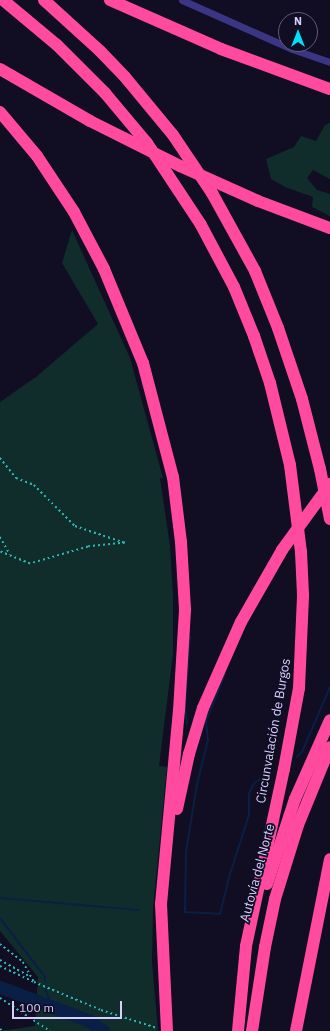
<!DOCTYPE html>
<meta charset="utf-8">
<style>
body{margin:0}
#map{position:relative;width:330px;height:1031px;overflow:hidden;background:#110d23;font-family:"IBM Plex Sans",sans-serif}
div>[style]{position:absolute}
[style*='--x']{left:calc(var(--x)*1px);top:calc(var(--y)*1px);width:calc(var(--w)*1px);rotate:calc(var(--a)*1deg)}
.green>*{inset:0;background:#102d2c}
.stream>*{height:2px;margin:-1px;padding:0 1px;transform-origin:1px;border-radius:1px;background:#091f45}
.river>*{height:13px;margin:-6.5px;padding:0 6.5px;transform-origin:6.5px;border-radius:6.5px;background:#091f45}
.path>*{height:1.5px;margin-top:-0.75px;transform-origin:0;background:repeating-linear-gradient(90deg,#29b8b1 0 2px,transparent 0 5px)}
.minor>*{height:7px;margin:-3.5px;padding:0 3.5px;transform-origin:3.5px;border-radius:3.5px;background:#3a3684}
.motorway>*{height:12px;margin:-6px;padding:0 6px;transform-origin:6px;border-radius:6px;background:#ff4a9f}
.motorway-bridge>*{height:12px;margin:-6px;padding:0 6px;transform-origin:6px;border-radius:6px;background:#ff4a9f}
span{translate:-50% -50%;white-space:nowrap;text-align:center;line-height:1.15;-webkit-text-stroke:3.5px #110d23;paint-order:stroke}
.street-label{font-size:13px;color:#d5cfff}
.north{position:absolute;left:278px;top:12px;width:40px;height:40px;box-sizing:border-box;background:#110d23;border:1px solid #5f5b7b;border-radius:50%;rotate:0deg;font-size:11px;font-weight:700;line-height:16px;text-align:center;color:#d5cfff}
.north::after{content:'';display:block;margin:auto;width:14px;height:18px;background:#00defa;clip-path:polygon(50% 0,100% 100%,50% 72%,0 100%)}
.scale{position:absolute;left:12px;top:1001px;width:110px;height:18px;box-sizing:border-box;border:2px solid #d5cfff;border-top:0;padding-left:5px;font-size:12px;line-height:14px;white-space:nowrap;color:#d5cfff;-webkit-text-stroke:3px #110d23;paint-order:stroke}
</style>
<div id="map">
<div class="green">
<div style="clip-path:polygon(330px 123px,330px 179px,313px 170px,307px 178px,317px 190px,330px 194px,330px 216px,312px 207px,313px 197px,285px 187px,271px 179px,266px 159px,294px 147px,301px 136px,316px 141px,325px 125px)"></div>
<div style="clip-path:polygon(72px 230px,130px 358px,163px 478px,160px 478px,170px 546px,173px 595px,173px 654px,159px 766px,167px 767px,153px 909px,152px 962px,158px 1031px,0 1031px,35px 1026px,38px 977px,0 931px,0 402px,36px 377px,98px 324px,62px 263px)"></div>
</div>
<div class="stream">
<div style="--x:225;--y:674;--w:51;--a:112"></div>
<div style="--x:206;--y:721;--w:19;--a:84"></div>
<div style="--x:208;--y:740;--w:45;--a:104"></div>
<div style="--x:197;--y:784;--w:69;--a:99.2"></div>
<div style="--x:186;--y:852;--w:60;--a:91"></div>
<div style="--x:185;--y:912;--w:35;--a:3"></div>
<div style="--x:220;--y:914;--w:38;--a:-76"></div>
<div style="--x:229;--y:877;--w:65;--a:-72.1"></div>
<div style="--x:249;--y:815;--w:21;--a:-90"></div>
<div style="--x:249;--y:794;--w:12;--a:-66"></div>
<div style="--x:254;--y:783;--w:19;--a:-32"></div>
<div style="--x:187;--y:724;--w:18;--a:-96"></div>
<div style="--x:185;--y:706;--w:70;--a:-85.9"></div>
<div style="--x:297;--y:757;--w:7;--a:-45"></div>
<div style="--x:302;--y:752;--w:71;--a:-66.7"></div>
<div style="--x:0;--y:898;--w:139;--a:5"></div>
<div style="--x:0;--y:918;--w:74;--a:52.7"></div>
<div style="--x:45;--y:977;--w:4;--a:90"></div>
<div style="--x:45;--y:989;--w:18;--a:68"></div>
</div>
<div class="river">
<div style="--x:0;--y:987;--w:94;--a:20.6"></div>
<div style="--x:88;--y:1020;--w:19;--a:36"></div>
</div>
<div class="path">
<div style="--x:0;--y:458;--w:26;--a:51"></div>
<div style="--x:16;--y:478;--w:19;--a:21"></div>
<div style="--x:34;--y:485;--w:58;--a:45"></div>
<div style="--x:75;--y:526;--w:53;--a:18.8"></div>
<div style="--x:125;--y:543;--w:37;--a:174"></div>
<div style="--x:88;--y:547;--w:60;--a:163.7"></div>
<div style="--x:30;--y:564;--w:32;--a:-158"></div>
<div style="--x:0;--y:537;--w:20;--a:60"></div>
<div style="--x:0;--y:944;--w:29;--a:38"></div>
<div style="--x:23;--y:962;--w:23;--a:61"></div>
<div style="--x:34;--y:982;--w:73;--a:22.7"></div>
<div style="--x:101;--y:1010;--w:59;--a:17.8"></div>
<div style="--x:0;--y:960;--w:33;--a:29"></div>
<div style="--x:0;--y:966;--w:38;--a:25"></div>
<div style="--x:0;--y:998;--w:60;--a:33.4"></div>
<div style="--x:0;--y:1029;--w:4;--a:34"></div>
</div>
<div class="minor">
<div style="--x:182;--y:0;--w:120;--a:24"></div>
<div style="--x:292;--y:49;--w:40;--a:18.9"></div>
</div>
<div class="motorway">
<div style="--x:3;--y:0;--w:70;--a:39.8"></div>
<div style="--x:57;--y:45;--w:68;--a:45"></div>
<div style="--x:105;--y:93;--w:65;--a:50"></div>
<div style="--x:147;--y:143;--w:98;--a:56.6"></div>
<div style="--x:201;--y:225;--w:70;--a:62"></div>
<div style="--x:234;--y:287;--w:53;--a:67.8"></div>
<div style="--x:254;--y:336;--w:50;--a:71.2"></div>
<div style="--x:270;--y:383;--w:84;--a:76.3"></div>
<div style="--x:44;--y:0;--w:76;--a:42.3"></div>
<div style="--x:100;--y:51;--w:36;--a:46"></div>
<div style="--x:125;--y:77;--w:75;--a:50.4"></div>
<div style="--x:173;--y:135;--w:70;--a:56.1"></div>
<div style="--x:212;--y:193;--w:89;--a:61.1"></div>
<div style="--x:255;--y:271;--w:61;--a:68"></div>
<div style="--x:278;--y:328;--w:75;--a:71.3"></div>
<div style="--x:302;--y:399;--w:72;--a:75.6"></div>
<div style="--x:110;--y:0;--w:121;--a:23.8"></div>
<div style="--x:221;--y:49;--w:116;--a:20.2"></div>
<div style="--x:0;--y:69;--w:104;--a:30"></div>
<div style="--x:0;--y:112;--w:57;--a:49.9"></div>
<div style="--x:37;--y:156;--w:67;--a:56.5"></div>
<div style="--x:74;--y:212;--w:64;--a:62.2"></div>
<div style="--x:104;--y:269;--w:102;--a:67.5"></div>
<div style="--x:143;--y:363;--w:118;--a:75.3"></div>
<div style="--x:173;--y:477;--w:65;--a:83"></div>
<div style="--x:181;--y:542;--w:68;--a:86.6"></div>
<div style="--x:185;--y:610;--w:100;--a:93.4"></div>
<div style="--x:179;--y:710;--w:195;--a:95.3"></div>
<div style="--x:161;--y:904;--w:127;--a:87.3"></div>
<div style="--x:258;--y:201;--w:77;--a:20.6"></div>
<div style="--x:177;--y:809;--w:56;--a:-77.7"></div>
<div style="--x:189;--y:754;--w:48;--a:-73.1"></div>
<div style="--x:203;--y:708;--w:94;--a:-66.2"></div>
<div style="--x:241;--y:622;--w:83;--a:-60.3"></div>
<div style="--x:282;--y:550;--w:82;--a:-54"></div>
<div style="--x:267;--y:884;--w:89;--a:-71.8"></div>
<div style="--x:295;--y:799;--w:86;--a:-66.1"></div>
<div style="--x:238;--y:1031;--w:85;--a:-84.6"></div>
<div style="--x:246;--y:946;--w:181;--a:-77.9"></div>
<div style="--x:284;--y:769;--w:82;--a:-79.5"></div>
<div style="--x:299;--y:688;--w:93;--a:-87.5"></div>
<div style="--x:252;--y:1031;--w:85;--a:-81.2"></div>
<div style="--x:265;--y:947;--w:49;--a:-78.2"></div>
<div style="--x:275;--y:899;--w:77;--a:-72.7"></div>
<div style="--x:298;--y:825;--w:84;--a:-67.7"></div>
<div style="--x:296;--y:1031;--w:175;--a:-78.8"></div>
</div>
<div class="motorway-bridge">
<div style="--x:90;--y:121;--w:101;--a:26.6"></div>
<div style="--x:180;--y:166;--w:85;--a:24.2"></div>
<div style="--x:290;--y:465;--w:88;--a:82.8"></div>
<div style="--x:301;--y:552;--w:43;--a:87.3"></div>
<div style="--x:320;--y:469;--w:51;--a:78.7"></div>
</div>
<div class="street-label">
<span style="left:274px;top:731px;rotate:-80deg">Circunvalación de Burgos</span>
<span style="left:258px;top:873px;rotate:-75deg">Autovía del Norte</span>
</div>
<div class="north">N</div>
<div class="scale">100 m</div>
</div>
